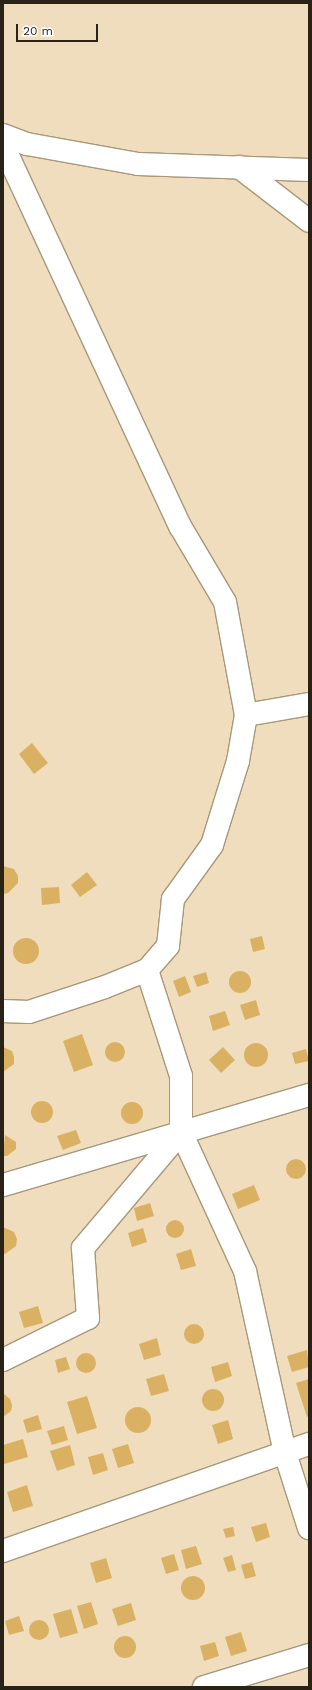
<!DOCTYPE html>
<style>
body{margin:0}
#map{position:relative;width:312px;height:1690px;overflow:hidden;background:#efddbd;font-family:"Work Sans",sans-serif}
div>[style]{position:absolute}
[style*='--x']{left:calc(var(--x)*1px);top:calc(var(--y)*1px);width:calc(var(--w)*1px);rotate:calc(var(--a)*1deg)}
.building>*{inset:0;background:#dab163}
.round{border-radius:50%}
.roads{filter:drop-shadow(1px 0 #a89779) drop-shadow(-1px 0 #a89779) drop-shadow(0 1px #a89779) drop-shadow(0 -1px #a89779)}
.minor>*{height:22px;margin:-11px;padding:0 11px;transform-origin:11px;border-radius:11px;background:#fff}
span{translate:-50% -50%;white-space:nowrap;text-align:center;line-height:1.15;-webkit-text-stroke:3px #fff;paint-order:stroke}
.frame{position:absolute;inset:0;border:4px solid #292216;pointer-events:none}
.scale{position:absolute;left:16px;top:24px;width:82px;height:18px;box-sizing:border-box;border:2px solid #292216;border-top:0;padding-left:5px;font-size:12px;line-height:14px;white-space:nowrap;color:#292216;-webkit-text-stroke:3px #fff;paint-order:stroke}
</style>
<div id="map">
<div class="building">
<div style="clip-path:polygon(32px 743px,48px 763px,34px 774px,19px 754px)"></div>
<div style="clip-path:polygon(3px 866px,14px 869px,18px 876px,18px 883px,8px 893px,3px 894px)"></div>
<div style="clip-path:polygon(87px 872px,97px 885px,80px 897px,71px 885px)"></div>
<div style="clip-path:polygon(59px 887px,60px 903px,42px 905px,41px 888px)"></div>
<div style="clip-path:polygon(262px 936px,265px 949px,253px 952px,250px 939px)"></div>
<div class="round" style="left:13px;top:938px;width:26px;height:26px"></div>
<div class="round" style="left:229px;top:971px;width:22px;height:22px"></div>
<div style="clip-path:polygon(206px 972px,209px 983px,197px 987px,193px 976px)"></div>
<div style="clip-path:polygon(185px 976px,191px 992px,179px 997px,173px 981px)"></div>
<div style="clip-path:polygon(256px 1000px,260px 1015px,245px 1020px,240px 1005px)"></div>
<div style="clip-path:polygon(225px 1011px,230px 1025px,213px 1031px,209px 1016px)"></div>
<div style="clip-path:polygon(82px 1034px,93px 1065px,74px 1072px,63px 1041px)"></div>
<div class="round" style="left:105px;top:1042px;width:20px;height:20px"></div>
<div class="round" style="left:244px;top:1043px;width:24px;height:24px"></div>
<div style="clip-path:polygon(3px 1047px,12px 1051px,14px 1057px,14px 1064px,3px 1072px)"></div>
<div style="clip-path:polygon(223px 1047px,235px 1060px,221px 1073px,209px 1060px)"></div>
<div style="clip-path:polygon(306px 1049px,309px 1061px,295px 1064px,292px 1053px)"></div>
<div class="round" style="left:31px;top:1101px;width:22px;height:22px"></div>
<div class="round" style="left:121px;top:1102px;width:22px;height:22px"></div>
<div style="clip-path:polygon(76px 1130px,81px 1143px,63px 1150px,57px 1136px)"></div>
<div style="clip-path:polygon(5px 1135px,16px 1142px,16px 1149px,7px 1156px,3px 1156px)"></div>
<div class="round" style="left:286px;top:1159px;width:20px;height:20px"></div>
<div style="clip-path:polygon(254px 1185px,260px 1200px,238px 1209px,232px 1194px)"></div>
<div style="clip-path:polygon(150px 1203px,154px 1216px,137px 1221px,134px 1208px)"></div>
<div class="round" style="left:166px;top:1220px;width:18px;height:18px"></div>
<div style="clip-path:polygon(3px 1227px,14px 1232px,17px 1239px,16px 1246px,5px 1254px,3px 1254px)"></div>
<div style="clip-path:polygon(143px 1228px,147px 1242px,132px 1247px,128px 1233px)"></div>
<div style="clip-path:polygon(191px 1249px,196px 1266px,181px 1270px,176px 1254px)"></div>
<div style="clip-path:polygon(38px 1306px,43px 1323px,24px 1328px,19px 1312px)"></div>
<div class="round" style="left:184px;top:1324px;width:20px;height:20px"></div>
<div style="clip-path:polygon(157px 1338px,161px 1355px,144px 1360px,139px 1344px)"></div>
<div style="clip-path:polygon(307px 1350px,309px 1367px,292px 1372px,287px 1356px)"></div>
<div class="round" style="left:76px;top:1353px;width:20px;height:20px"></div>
<div style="clip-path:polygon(66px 1357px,70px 1369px,58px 1373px,55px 1360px)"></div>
<div style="clip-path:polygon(228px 1362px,232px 1376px,215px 1382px,211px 1367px)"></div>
<div style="clip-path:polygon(164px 1374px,169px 1391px,151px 1396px,146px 1379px)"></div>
<div style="clip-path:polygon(309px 1379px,309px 1416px,307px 1417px,296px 1383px)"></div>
<div class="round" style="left:202px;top:1389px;width:22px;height:22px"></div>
<div style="clip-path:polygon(3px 1393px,10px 1399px,12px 1405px,11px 1411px,3px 1417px)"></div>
<div style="clip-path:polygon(87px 1396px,97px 1428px,77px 1434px,67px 1402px)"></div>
<div class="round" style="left:125px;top:1407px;width:26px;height:26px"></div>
<div style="clip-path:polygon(38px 1415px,42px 1429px,27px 1433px,23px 1420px)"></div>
<div style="clip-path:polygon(228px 1420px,233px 1439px,218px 1444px,212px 1425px)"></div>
<div style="clip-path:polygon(64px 1426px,68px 1440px,52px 1445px,47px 1431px)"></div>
<div style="clip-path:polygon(23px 1439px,28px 1457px,4px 1464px,3px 1445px)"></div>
<div style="clip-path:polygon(128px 1444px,134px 1463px,118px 1468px,112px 1449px)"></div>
<div style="clip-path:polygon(70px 1445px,75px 1465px,57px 1471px,50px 1451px)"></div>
<div style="clip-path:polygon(103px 1453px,108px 1470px,93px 1475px,88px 1457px)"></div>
<div style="clip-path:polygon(27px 1485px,33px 1506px,13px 1512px,7px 1492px)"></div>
<div style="clip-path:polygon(266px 1523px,270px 1537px,256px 1542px,251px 1527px)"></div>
<div style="clip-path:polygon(233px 1527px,235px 1536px,226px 1538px,223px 1529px)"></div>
<div style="clip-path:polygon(196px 1546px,202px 1564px,186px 1569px,181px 1550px)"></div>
<div style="clip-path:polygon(174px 1554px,179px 1570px,166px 1574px,161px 1558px)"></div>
<div style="clip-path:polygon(232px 1555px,236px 1570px,228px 1572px,223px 1558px)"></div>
<div style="clip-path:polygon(106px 1558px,112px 1578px,96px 1583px,90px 1563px)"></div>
<div style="clip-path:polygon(252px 1562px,256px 1576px,245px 1579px,241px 1565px)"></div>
<div class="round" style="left:181px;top:1576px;width:24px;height:24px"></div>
<div style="clip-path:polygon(91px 1602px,98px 1624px,84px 1629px,77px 1606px)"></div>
<div style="clip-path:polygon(131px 1603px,136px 1620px,118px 1626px,112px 1609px)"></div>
<div style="clip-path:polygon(71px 1609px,78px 1633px,60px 1638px,53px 1614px)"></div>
<div style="clip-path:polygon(19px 1616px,24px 1631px,9px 1635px,5px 1621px)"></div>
<div class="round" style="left:29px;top:1620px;width:20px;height:20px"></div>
<div style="clip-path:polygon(241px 1632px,247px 1651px,231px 1656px,225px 1637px)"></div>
<div class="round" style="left:114px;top:1636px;width:22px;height:22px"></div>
<div style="clip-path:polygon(215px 1642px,219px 1656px,204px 1661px,200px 1646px)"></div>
</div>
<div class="roads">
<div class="minor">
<div style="--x:3;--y:135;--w:26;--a:21"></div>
<div style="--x:27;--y:144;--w:113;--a:10.2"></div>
<div style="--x:138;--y:164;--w:171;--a:2"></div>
<div style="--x:3;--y:145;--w:420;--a:65.1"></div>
<div style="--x:180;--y:526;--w:88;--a:59.4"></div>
<div style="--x:225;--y:602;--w:115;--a:79.5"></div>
<div style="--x:246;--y:715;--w:47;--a:99.9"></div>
<div style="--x:238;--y:761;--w:88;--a:107.2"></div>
<div style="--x:212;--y:845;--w:67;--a:125.8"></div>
<div style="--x:173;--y:899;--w:47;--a:96.1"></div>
<div style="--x:168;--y:946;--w:32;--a:131"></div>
<div style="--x:147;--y:970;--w:45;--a:158"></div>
<div style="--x:105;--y:987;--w:80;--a:161.8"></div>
<div style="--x:29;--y:1012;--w:26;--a:-178"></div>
<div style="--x:239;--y:167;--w:88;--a:37.6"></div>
<div style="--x:246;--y:715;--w:64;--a:-9.9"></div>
<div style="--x:147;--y:970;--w:111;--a:72.2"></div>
<div style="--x:181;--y:1076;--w:56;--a:90"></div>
<div style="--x:181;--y:1132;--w:153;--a:65.3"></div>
<div style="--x:245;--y:1271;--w:186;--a:77.6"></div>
<div style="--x:285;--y:1453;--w:79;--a:72.3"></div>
<div style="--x:3;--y:1185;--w:319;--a:-16.4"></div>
<div style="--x:3;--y:1360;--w:95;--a:-26.3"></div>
<div style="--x:88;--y:1318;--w:70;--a:-94.1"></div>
<div style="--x:83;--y:1248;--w:152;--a:-49.8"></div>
<div style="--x:3;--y:1551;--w:324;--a:-19.3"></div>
<div style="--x:204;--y:1687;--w:110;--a:-16.9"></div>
</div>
</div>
<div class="frame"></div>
<div class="scale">20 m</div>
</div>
